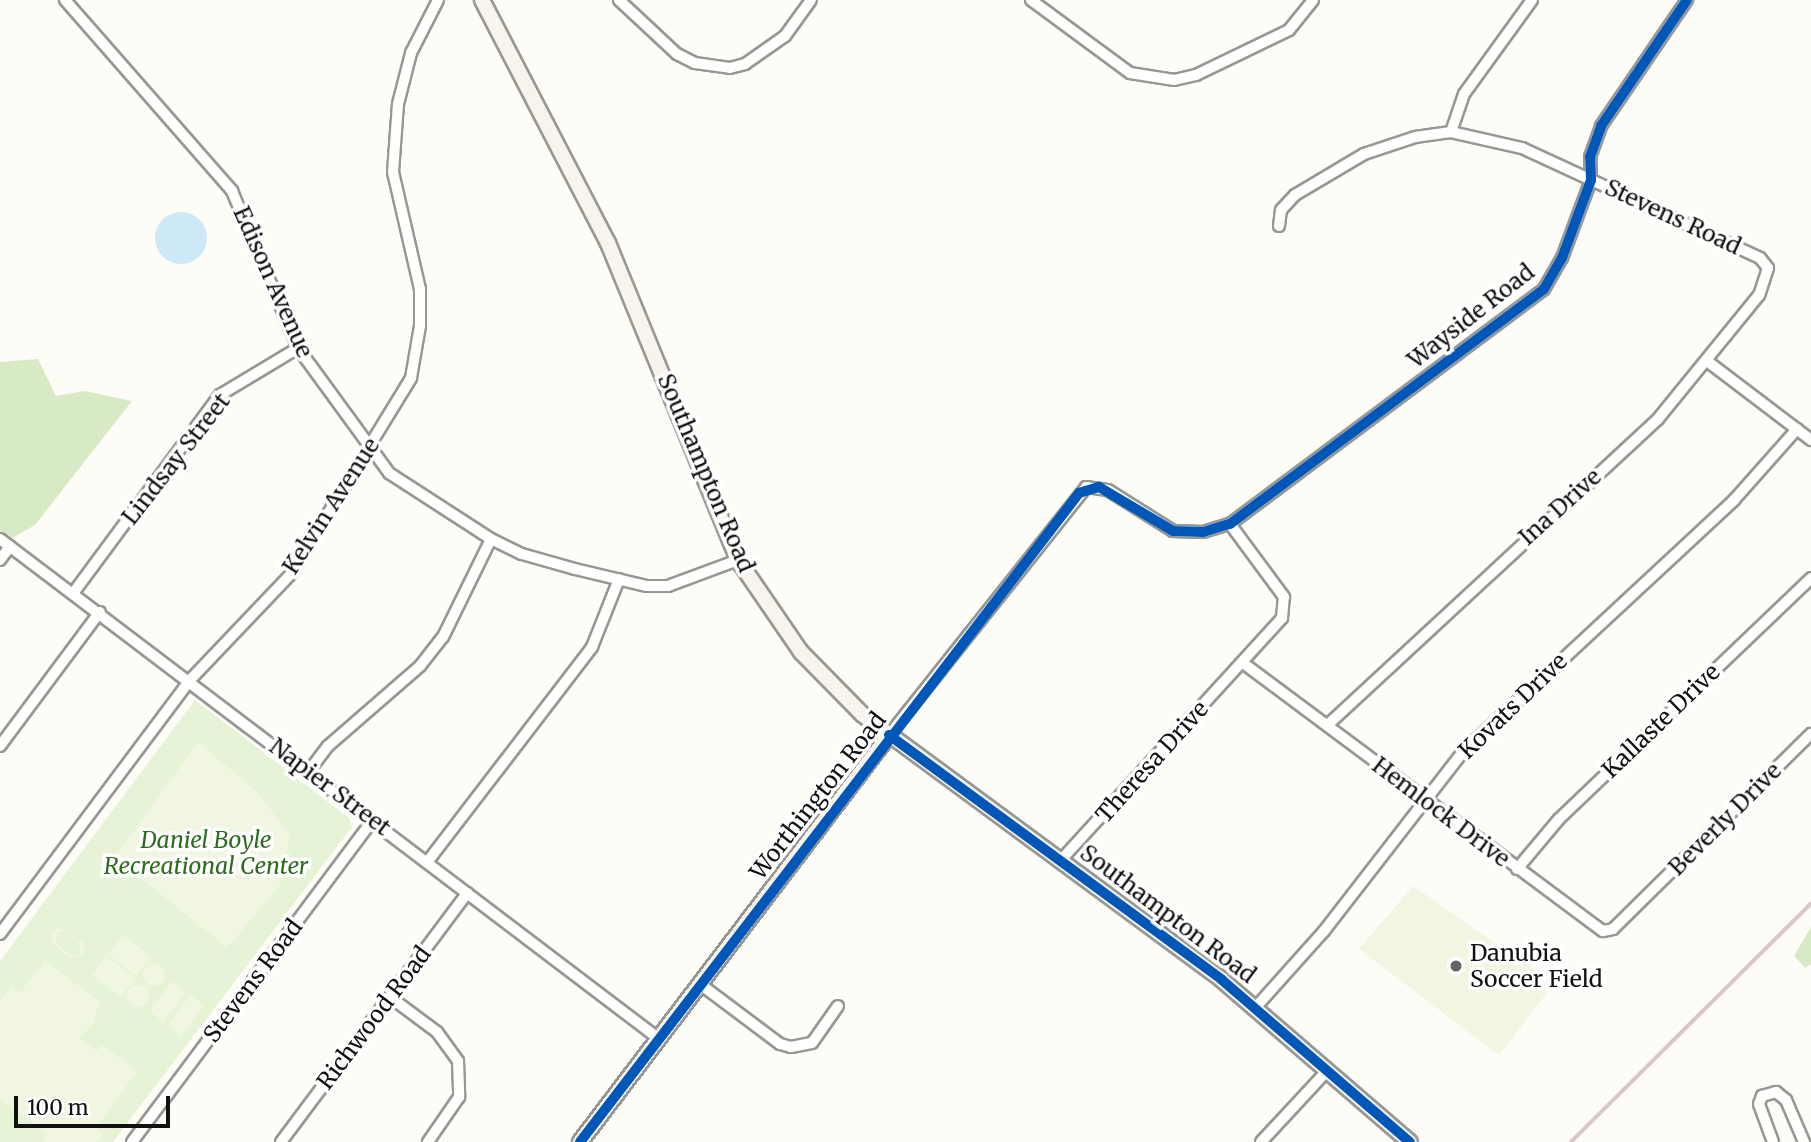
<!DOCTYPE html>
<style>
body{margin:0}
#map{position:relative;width:1811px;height:1142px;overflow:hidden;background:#fdfcf7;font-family:Merriweather,serif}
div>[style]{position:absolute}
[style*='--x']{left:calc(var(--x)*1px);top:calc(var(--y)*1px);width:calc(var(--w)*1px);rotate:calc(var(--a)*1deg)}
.green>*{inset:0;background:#e7f3d7}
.forest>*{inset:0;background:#d8eac5}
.pitch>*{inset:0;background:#f0f6e1}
.round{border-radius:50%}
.water>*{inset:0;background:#cde8f7}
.roads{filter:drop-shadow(2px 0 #979795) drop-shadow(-2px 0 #979795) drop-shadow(0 2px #979795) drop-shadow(0 -2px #979795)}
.street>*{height:10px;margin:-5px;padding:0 5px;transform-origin:5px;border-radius:5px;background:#fffffe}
.secondary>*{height:14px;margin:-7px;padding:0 7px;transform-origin:7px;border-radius:7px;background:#f6f4eb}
.rail>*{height:3.5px;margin:-1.75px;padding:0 1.75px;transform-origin:1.75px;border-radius:1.75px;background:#d9c6c7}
.cycleway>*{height:10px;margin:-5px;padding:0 5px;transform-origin:5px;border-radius:5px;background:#0057b8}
.dots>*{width:19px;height:19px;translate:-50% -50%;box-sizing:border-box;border:4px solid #fff;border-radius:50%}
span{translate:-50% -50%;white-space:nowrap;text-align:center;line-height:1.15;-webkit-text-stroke:7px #fff;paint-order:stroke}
.street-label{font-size:23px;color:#111}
.park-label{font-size:23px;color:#2f6b1f;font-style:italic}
.poi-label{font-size:23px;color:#111}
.left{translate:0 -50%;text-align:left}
.scale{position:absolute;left:14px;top:1096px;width:156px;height:32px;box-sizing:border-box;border:4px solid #111;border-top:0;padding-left:9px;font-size:21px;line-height:24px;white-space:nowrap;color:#111;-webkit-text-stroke:5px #fff;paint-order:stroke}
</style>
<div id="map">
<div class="green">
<div style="clip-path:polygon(195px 700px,349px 818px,352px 827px,113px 1142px,0 1142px,0 961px)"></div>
</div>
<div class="forest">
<div style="clip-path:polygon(38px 359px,56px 396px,85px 391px,132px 401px,35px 525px,0 545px,0 362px)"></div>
<div style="clip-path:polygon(1811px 927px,1811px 964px,1805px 968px,1794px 956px)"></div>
</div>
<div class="pitch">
<div style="clip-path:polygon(198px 742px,257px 792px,290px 835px,280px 885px,227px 948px,115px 857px)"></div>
<div style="clip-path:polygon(1413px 886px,1554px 984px,1499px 1055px,1359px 949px)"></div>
<div style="clip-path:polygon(evenodd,58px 928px,84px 943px,84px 955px,71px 959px,52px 943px,51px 934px,58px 928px,56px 932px,63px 931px,80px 943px,80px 955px,73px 956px,56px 943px,56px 932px)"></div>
<div style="clip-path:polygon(123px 935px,151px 957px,136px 976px,108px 954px)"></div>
<div style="clip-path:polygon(106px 956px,135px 978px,121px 997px,92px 975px)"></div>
<div style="clip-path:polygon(45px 961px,100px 1002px,92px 1025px,79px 1038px,97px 1051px,102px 1045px,137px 1071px,97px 1128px,102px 1135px,96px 1142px,43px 1142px,46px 1133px,0 1099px,0 1001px,11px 987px,20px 993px)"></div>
<div class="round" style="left:143px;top:964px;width:22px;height:22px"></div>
<div style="clip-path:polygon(172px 981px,186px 992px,163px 1022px,150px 1011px)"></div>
<div class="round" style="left:127px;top:985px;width:22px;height:22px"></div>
<div style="clip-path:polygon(190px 995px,204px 1005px,181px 1036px,168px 1025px)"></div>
</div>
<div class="water">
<div class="round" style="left:155px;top:212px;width:52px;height:52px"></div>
</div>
<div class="roads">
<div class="street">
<div style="--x:65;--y:0;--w:254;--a:48.8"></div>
<div style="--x:232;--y:191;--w:170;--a:67.2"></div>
<div style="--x:298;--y:348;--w:155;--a:53.9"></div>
<div style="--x:389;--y:473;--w:121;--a:32.9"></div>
<div style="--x:491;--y:539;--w:34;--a:26"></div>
<div style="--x:522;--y:554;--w:55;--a:15.8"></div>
<div style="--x:575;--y:569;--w:74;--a:13.3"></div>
<div style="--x:647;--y:586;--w:21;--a:0"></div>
<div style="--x:668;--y:586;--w:75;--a:-20.4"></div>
<div style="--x:619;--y:0;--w:79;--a:43"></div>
<div style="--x:677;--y:54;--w:20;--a:27"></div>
<div style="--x:695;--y:63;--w:35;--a:8"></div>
<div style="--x:730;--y:68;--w:16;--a:-15"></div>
<div style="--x:745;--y:64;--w:49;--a:-35"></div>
<div style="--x:785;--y:36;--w:44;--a:-54.2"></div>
<div style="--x:1031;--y:0;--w:123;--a:36.4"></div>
<div style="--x:1130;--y:73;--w:45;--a:9"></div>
<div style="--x:1174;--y:80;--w:23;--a:-13"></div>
<div style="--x:1196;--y:75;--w:103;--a:-25.8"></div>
<div style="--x:1289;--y:30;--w:38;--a:-51"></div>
<div style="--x:1451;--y:132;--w:40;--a:-71.1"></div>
<div style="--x:1464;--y:94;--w:116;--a:-54.1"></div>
<div style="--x:1279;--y:226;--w:16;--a:-83"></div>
<div style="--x:1281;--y:210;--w:21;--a:-47"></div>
<div style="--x:1295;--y:195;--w:80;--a:-30.7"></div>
<div style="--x:1364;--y:154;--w:54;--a:-18.4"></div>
<div style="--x:1415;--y:137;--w:36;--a:-8"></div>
<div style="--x:1451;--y:132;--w:73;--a:12.7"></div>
<div style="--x:1522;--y:148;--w:262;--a:24.8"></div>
<div style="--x:1760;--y:258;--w:13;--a:51"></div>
<div style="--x:1768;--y:268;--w:28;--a:108"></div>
<div style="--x:1759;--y:295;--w:160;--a:129.2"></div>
<div style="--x:1658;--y:419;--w:451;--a:137.2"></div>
<div style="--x:1707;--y:361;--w:131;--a:37.2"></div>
<div style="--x:0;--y:539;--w:826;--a:37.18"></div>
<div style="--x:0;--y:560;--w:17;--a:-54"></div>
<div style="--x:74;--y:592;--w:245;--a:-53.5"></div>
<div style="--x:220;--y:395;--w:91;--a:-31.1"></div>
<div style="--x:1243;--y:663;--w:449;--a:36.7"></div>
<div style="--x:1603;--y:931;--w:10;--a:-11"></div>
<div style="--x:1613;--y:929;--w:278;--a:-44.6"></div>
<div style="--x:889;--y:735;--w:317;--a:-51.5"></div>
<div style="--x:1086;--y:487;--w:22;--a:8"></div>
<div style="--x:1108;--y:490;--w:77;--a:32.2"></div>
<div style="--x:1173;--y:531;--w:30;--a:2"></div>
<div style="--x:1203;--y:532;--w:28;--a:-17"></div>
<div style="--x:1230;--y:524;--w:392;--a:-36.8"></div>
<div style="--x:1544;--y:289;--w:36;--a:-60"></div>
<div style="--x:1562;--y:258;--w:83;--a:-69.6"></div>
<div style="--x:1591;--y:180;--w:23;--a:-92"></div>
<div style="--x:1590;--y:157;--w:33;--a:-70"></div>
<div style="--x:1601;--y:126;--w:153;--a:-55.7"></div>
<div style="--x:0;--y:746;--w:167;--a:-53.3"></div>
<div style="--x:309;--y:771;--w:31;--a:-53"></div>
<div style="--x:328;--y:746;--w:122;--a:-41"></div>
<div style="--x:420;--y:666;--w:37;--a:-52"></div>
<div style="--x:443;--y:637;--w:109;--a:-63.9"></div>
<div style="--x:1061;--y:860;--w:328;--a:-47.6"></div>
<div style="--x:1282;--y:618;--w:21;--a:-85"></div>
<div style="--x:1284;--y:597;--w:91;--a:-126.5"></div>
<div style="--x:428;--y:861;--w:270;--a:-52.5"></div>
<div style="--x:592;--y:647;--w:73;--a:-68.3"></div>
<div style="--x:1517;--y:869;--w:65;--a:-50"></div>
<div style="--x:1559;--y:819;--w:349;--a:-43.7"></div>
<div style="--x:0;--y:934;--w:317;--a:-53.2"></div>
<div style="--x:190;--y:680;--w:146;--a:-46.4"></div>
<div style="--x:291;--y:574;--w:230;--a:-58.5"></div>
<div style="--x:411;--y:378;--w:53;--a:-80.2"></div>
<div style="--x:420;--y:326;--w:37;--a:-90"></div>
<div style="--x:420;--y:289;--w:120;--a:-103"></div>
<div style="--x:393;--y:172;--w:68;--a:-85.8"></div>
<div style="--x:398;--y:104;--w:53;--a:-75.7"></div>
<div style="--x:411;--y:53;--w:59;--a:-63"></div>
<div style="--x:700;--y:984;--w:100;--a:36.9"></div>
<div style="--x:780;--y:1044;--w:11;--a:15"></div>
<div style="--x:791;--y:1047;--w:21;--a:-11"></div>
<div style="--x:812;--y:1043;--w:45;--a:-54.9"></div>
<div style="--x:390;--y:997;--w:59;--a:36.7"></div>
<div style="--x:437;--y:1032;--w:36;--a:54"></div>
<div style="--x:458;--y:1061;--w:36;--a:88"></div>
<div style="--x:459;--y:1097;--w:55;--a:124.6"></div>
<div style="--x:1256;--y:1007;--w:102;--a:-48.2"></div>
<div style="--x:1324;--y:931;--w:227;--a:-52.2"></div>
<div style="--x:1463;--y:752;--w:370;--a:-42.9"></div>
<div style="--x:1734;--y:500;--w:95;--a:-48.4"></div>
<div style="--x:132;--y:1142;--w:402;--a:-53.2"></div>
<div style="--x:281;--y:1142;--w:311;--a:-53.2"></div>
<div style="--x:1261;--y:1142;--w:97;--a:-47.1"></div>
<div style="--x:1773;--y:1142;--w:40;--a:-110.2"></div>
<div style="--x:1759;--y:1104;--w:9;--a:-69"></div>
<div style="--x:1762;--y:1096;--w:15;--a:-16"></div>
<div style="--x:1776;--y:1092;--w:13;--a:39"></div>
<div style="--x:1786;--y:1100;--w:46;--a:66.8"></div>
</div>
<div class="secondary">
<div style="--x:482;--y:0;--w:274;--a:62.6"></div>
<div style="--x:608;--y:243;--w:343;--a:67.7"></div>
<div style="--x:738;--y:560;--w:112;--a:55.6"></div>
<div style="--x:801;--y:652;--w:88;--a:45.5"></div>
<div style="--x:863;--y:715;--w:446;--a:36.4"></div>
<div style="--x:1222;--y:980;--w:248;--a:40.8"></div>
<div style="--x:580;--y:1142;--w:511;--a:-52.79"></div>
</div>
</div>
<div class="rail">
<div style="--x:1571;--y:1142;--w:338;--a:-44.8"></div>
</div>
<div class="cycleway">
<div style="--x:889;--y:735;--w:413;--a:36.3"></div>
<div style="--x:1222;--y:980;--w:248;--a:40.8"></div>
<div style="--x:580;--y:1142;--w:819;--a:-52.44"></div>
<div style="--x:1079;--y:493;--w:21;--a:-17"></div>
<div style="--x:1099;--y:487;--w:86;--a:30.7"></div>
<div style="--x:1173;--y:531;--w:30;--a:2"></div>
<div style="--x:1203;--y:532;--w:28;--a:-17"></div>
<div style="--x:1230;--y:524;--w:392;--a:-36.8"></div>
<div style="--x:1544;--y:289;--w:36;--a:-60"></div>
<div style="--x:1562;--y:258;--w:83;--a:-69.6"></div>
<div style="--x:1591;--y:180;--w:23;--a:-92"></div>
<div style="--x:1590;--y:157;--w:33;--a:-70"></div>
<div style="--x:1601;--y:126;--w:153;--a:-55.7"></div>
</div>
<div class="dots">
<div style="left:1456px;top:966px;background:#646362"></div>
</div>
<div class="street-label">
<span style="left:1673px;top:217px;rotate:25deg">Stevens Road</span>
<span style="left:273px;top:282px;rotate:66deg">Edison Avenue</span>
<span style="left:1471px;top:316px;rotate:-38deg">Wayside Road</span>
<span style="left:176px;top:459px;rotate:-52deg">Lindsay Street</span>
<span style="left:706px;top:473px;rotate:67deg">Southampton Road</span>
<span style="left:331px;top:506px;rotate:-57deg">Kelvin Avenue</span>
<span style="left:1560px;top:507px;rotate:-42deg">Ina Drive</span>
<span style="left:1513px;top:706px;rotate:-44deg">Kovats Drive</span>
<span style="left:1661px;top:721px;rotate:-44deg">Kallaste Drive</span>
<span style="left:1152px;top:762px;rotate:-48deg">Theresa Drive</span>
<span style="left:330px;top:787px;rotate:37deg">Napier Street</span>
<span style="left:818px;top:796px;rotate:-52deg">Worthington Road</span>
<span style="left:1441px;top:812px;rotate:37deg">Hemlock Drive</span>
<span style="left:1725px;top:819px;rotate:-45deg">Beverly Drive</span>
<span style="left:1168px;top:914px;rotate:37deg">Southampton Road</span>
<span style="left:253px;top:981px;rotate:-53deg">Stevens Road</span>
<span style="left:374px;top:1018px;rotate:-53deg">Richwood Road</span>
</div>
<div class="park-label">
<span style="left:206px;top:853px">Daniel Boyle<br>Recreational Center</span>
</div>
<div class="poi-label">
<span class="left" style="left:1470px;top:966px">Danubia<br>Soccer Field</span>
</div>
<div class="scale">100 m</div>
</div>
